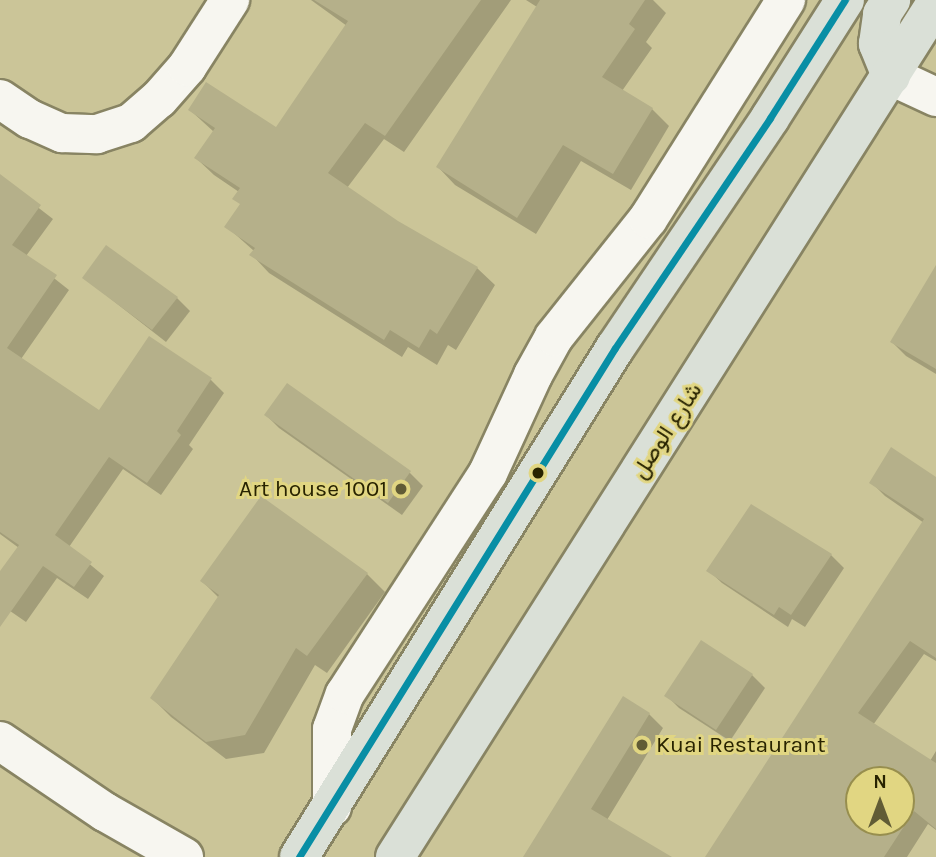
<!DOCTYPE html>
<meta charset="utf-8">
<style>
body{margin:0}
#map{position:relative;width:936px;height:857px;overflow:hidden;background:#cbc598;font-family:Karla,Vazirmatn,sans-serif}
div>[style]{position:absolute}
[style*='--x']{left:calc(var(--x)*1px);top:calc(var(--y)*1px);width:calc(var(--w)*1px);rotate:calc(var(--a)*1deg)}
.shadow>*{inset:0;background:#0003}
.building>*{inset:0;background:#b5b08a}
.roads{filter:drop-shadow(2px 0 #888463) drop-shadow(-2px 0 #888463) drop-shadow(0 2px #888463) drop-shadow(0 -2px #888463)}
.minor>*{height:38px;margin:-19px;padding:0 19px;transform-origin:19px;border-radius:19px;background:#f7f6f0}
.primary>*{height:38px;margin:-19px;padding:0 19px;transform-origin:19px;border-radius:19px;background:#dae0d7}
.bus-1>*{height:7px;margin:-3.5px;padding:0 3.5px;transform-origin:3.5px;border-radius:3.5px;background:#088ea5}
.dots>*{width:19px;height:19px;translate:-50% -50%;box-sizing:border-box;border:4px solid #e1d682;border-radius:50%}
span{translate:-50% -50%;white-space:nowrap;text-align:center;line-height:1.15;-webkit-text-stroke:6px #e1d682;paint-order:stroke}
.street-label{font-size:23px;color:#282300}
.poi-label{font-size:23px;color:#282300}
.right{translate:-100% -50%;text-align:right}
.left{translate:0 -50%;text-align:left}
.north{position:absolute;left:845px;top:766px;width:70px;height:70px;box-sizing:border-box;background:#e1d682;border:2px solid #978e4e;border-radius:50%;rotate:0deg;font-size:19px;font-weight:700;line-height:28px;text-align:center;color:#282300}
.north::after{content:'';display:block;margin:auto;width:24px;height:32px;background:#615c35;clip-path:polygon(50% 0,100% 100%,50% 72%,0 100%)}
</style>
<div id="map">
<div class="shadow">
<div style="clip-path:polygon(311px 0,511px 0,404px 152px,384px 139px,347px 188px,397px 222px,477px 268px,495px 285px,456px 350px,448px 345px,437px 365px,408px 347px,402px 357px,269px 273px,252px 255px,254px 251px,226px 226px,241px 205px,239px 192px,214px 175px,196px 158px,214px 132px,190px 110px,276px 130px,347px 26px)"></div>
<div style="clip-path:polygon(526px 0,653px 0,666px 13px,646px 42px,652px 48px,622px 91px,652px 109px,669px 126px,631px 190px,581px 161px,536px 234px,455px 185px,438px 167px,537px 7px)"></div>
<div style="clip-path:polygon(0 178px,53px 219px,26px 256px,69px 290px,21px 359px,99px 413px,150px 338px,211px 380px,224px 393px,189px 445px,193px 449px,161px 495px,123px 469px,69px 547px,104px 576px,88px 599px,57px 578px,26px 622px,0 604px,0 574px,19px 548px,0 534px)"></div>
<div style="clip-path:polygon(936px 271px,936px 374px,906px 356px,892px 342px)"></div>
<div style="clip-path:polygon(84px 278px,177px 298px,190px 311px,166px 342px)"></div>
<div style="clip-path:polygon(287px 385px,410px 473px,423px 486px,402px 515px,279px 428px,266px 415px)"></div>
<div style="clip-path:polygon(evenodd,936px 479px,936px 661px,924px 654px,873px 725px,930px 761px,936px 751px,936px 830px,928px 824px,907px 857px,707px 857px,924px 523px,885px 496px,871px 482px,936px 479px,859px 780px,901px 780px,901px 822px,859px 822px,859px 780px)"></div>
<div style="clip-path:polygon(831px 555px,844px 568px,805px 627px,792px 619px,788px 627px,722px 583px,708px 570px)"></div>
<div style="clip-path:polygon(367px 574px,385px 592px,327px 673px,315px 665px,264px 753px,226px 759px,171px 717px,152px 698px,219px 598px,202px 581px)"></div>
<div style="clip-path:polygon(752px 675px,765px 688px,730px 741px,679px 708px,666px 695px)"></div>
<div style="clip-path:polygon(649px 714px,663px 728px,607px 820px,669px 857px,525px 857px)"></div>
</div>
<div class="building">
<div style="clip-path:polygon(314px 0,481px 0,385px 136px,365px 123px,328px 173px,398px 221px,478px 267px,437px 334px,430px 329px,419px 348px,390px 330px,384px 340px,249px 255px,255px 248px,224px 227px,240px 204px,232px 199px,240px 188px,194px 158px,215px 128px,188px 110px,206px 82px,276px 127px,348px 21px)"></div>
<div style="clip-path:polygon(540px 0,645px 0,629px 24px,635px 29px,602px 77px,653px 108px,613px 174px,563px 145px,517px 218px,436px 167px)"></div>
<div style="clip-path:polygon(0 174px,41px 205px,12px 245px,57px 275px,7px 348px,99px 410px,149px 336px,212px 378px,177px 431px,181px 435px,147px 483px,109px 457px,55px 535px,92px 562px,74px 587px,43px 566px,0 627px,0 571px,19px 545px,0 532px)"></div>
<div style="clip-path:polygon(106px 245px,178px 297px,152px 330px,82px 278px)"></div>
<div style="clip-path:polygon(936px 265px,936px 369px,890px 342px)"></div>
<div style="clip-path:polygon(287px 383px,411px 471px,388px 503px,264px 415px)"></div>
<div style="clip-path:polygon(evenodd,891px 447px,936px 477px,936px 658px,910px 641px,858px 713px,936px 763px,936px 829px,914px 811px,884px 857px,705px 857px,924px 519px,869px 483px,891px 447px,859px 780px,901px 780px,901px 822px,859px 822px,859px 780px)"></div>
<div style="clip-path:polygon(261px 496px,368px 573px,307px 656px,296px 648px,245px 735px,206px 742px,150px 698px,219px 595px,200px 581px)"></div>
<div style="clip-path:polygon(751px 504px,832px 554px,791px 615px,779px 607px,774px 615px,706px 571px)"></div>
<div style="clip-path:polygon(701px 640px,753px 674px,716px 730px,664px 696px)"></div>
<div style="clip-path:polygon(623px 696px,650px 713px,591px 809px,672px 857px,523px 857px)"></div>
</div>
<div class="roads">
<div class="minor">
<div style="--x:891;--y:76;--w:50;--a:25"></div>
<div style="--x:0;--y:99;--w:36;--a:34"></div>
<div style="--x:30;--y:119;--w:35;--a:24"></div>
<div style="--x:62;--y:133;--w:35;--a:2"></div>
<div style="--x:97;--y:134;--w:36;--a:-18"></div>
<div style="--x:131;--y:123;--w:37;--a:-41"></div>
<div style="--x:159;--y:99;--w:43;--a:-48.8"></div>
<div style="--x:187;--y:67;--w:80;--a:-57.3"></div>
<div style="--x:0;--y:741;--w:127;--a:34.1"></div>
<div style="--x:105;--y:812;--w:91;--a:29.7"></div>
<div style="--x:332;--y:807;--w:78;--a:-90"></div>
<div style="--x:332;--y:729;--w:37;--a:-70"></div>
<div style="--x:345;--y:694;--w:263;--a:-57.1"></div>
<div style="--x:488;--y:473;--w:108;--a:-65.3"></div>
<div style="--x:533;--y:375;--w:43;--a:-61.1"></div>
<div style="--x:554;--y:337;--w:151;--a:-51.5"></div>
<div style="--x:648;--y:219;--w:259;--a:-57.8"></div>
</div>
<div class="primary">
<div style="--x:891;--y:76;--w:35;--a:-112"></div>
<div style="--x:878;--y:44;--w:30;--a:-82"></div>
<div style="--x:882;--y:14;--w:17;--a:-57"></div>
<div style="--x:299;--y:857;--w:599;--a:-58.17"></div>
<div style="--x:615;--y:348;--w:277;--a:-56"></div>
<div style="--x:770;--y:118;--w:140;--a:-57.6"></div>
<div style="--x:395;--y:857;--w:1011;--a:-57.65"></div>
</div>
</div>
<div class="bus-1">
<div style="--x:299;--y:857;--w:599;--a:-58.17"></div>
<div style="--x:615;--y:348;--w:277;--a:-56"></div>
<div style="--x:770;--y:118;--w:140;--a:-57.6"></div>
</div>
<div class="dots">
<div style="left:538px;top:473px;background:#282300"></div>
<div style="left:401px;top:489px;background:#615c35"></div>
<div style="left:642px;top:745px;background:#615c35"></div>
</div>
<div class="street-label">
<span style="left:667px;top:431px;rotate:-57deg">شارع الوصل</span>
</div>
<div class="poi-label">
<span class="right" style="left:387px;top:489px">Art house 1001</span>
<span class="left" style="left:656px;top:745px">Kuai Restaurant</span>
</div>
<div class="north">N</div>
</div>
